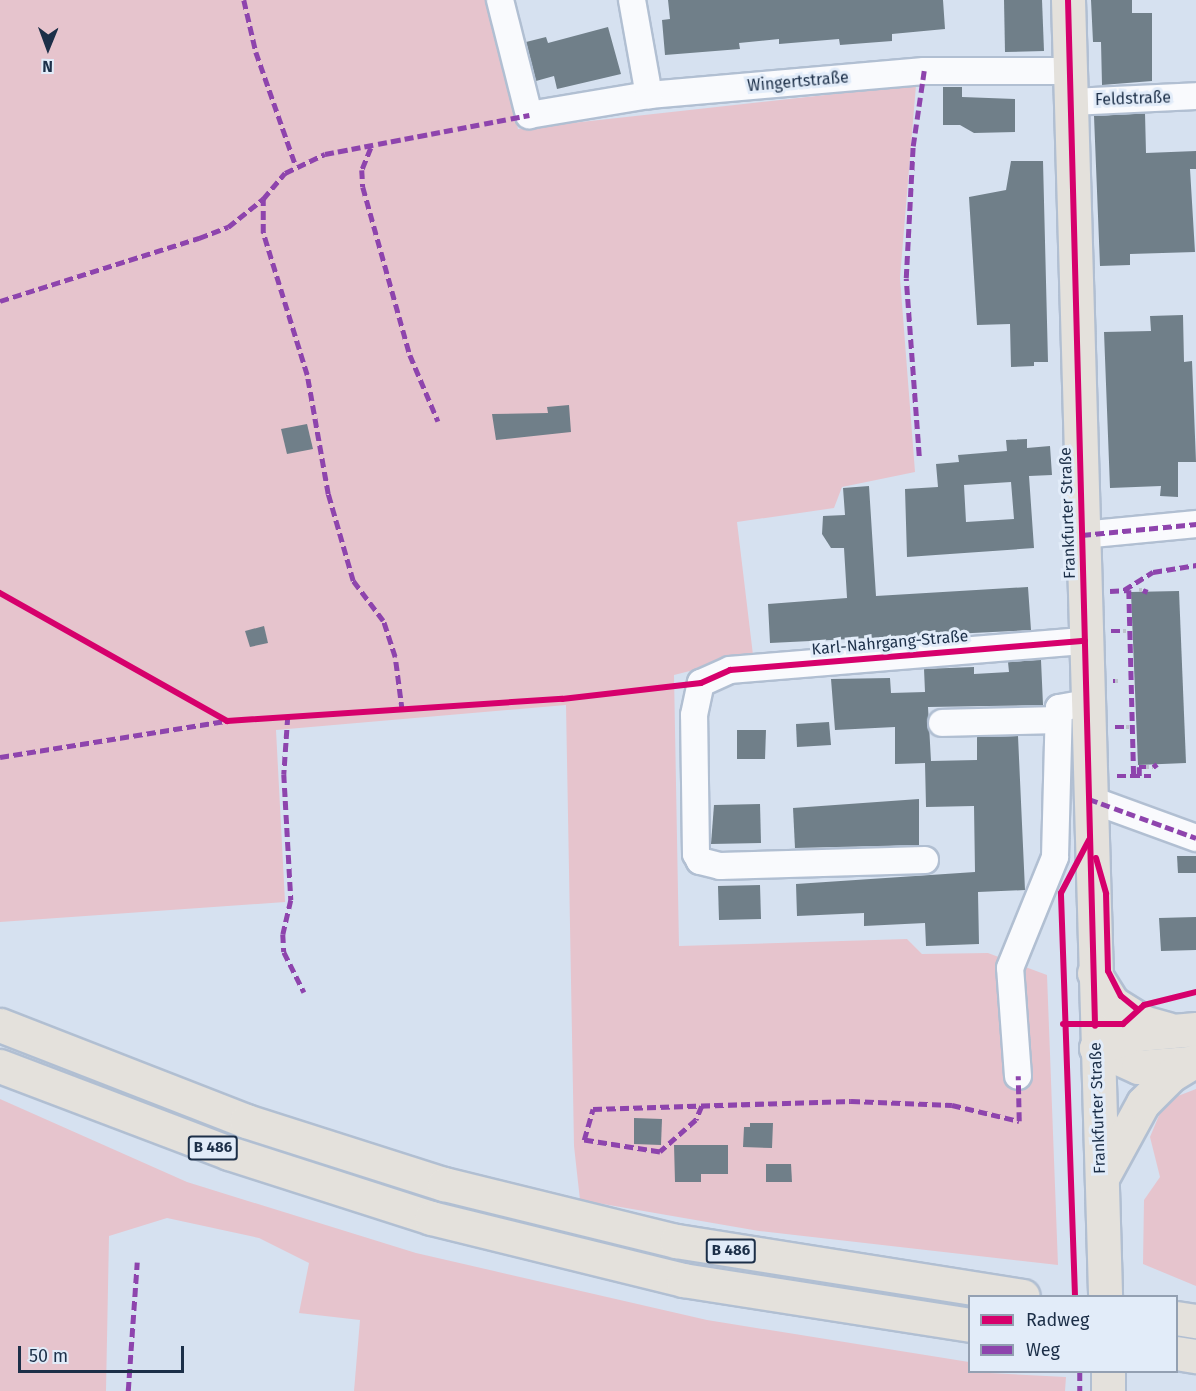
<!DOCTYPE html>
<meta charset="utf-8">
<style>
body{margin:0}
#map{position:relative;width:1196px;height:1391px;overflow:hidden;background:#d6e1f0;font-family:"Fira Sans",sans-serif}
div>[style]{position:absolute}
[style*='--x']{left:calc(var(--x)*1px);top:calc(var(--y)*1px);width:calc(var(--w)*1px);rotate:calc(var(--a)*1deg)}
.green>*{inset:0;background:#e6c4cd}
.building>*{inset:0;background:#707f89}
.path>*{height:4px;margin-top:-2px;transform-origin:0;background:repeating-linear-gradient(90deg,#bdc3cc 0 3px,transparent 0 6px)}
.roads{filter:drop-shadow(2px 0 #b1bfd2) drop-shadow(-2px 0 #b1bfd2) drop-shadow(0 2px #b1bfd2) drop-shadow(0 -2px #b1bfd2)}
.minor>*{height:26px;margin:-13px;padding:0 13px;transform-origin:13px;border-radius:13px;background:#f9fafd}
.major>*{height:33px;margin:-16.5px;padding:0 16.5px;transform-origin:16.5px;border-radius:16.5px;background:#e4e1dc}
.quiet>*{height:4.5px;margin-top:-2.25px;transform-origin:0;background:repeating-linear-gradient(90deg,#8e44ad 0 9px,transparent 0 13.5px)}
.cycleway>*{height:6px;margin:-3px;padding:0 3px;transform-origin:3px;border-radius:3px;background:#d6006c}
span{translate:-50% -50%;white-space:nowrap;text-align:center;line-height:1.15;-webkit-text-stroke:6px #e2ecf9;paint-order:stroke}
.shield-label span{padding:2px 4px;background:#e2ecf9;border:2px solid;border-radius:4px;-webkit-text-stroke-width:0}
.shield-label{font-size:15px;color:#1c2f48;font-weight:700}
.street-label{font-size:16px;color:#1c2f48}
.legend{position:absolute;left:968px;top:1295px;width:210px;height:78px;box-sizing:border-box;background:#e2ecf9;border:2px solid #93a0b2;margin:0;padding:8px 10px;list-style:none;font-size:18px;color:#1c2f48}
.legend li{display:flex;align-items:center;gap:12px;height:30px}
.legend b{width:30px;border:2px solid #93a0b2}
.north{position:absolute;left:18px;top:18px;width:60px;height:60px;-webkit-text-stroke:4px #e2ecf9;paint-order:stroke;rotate:181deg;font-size:16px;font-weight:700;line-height:24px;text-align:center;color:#1c2f48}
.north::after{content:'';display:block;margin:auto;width:21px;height:27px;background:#1c2f48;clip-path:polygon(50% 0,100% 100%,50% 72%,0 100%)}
.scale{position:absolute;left:18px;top:1346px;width:166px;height:27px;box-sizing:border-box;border:3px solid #1c2f48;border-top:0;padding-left:8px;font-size:18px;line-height:21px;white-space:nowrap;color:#1c2f48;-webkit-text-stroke:4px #e2ecf9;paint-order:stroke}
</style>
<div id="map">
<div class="green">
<div style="clip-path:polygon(0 0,490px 0,518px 129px,916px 85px,900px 278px,915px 472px,842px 487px,834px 508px,737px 522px,753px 655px,674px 675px,679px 946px,907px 939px,922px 954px,988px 953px,1047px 975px,1058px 1265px,759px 1231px,580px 1200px,574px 1146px,566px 705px,276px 730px,285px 902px,0 922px)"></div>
<div style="clip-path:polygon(1196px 1089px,1196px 1286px,1143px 1264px,1144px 1200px,1160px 1177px,1150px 1137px,1165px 1101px)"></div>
<div style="clip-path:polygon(0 1099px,187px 1182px,416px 1253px,707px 1320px,969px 1362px,970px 1372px,1066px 1377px,1065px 1391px,354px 1391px,360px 1320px,299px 1313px,309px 1263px,259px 1238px,167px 1218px,109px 1236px,106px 1391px,0 1391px)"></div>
</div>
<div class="building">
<div style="clip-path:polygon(668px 0,943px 0,945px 29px,892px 34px,892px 41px,840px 45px,839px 39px,779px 44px,779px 39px,739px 43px,740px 49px,665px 55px,662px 20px,670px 19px)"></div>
<div style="clip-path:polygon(1004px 0,1042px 0,1044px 51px,1005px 52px)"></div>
<div style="clip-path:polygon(1091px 0,1132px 0,1132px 13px,1152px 13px,1152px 81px,1102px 85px,1101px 42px,1093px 42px)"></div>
<div style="clip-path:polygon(608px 27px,621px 74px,557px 89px,554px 76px,536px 81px,526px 42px,546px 37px,548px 43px)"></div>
<div style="clip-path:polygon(943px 87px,962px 87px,962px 97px,1015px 99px,1015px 132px,974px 133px,960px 125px,943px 125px)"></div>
<div style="clip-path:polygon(1145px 113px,1146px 153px,1196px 151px,1196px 169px,1190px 169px,1195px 252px,1130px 254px,1130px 265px,1100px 266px,1094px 116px)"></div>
<div style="clip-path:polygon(1011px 161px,1043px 161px,1048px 362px,1034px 362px,1034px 366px,1011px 367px,1010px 324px,977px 325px,969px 197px,1006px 190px)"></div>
<div style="clip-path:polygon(1183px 315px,1184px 362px,1192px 361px,1196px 462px,1178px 462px,1178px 497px,1160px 496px,1161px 486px,1110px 488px,1104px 332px,1151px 331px,1150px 316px)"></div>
<div style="clip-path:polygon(569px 405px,571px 432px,496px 440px,492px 414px,548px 413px,547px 407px)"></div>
<div style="clip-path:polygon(307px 424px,313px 449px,287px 454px,281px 429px)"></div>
<div style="clip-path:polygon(evenodd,1027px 439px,1027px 448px,1050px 446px,1052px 475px,1029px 476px,1034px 548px,907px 557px,905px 489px,938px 487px,936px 464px,959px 462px,958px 455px,1007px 451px,1006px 440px,1027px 439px,1011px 482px,1014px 519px,966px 522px,964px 485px,1011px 482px)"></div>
<div style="clip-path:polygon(869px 486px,876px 596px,1028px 587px,1031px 630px,770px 643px,768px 604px,847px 598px,844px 548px,831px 548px,822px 534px,823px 516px,845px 515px,843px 488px)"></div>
<div style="clip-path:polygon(1179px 591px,1186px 763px,1138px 765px,1131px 592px)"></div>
<div style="clip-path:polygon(264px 626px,268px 643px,250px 647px,245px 631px)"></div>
<div style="clip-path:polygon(1041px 660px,1043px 705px,928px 707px,931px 761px,977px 760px,977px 737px,1018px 736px,1025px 890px,978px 892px,979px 944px,926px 946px,925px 923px,864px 926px,864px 913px,797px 916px,796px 884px,975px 872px,974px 806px,926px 807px,925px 763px,895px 764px,895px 727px,835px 730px,831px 679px,890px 678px,891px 693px,925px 692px,924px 669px,974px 667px,974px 674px,1009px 672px,1008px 662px)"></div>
<div style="clip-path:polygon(829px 722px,831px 745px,797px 747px,796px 724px)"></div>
<div style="clip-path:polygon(737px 730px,766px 730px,765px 759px,737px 759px)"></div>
<div style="clip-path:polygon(919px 799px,919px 845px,795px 848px,793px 808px)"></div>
<div style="clip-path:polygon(760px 804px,761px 843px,711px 844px,714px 805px)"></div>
<div style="clip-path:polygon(1177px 856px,1196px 856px,1196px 873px,1178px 873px)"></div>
<div style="clip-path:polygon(760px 885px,761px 919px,719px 920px,718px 886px)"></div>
<div style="clip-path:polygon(1196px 917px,1196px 950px,1161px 951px,1159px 918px)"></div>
<div style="clip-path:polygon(634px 1118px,662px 1119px,661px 1145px,634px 1144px)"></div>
<div style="clip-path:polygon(750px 1123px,773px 1123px,772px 1148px,743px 1147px,744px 1127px,750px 1127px)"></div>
<div style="clip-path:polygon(674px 1145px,728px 1145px,728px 1174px,701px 1174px,701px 1182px,675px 1182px)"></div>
<div style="clip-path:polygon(766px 1164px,791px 1164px,792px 1182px,766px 1182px)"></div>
</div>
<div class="path">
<div style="--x:1139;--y:590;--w:4;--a:0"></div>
<div style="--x:1123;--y:631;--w:4;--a:0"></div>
<div style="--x:1115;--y:681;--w:6;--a:0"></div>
<div style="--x:1126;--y:727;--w:5;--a:0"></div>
<div style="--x:1146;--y:767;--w:7;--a:0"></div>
</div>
<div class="roads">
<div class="minor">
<div style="--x:500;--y:0;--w:119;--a:75.8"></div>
<div style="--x:529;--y:115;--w:122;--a:-9.5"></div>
<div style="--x:649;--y:95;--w:276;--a:-5"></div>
<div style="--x:924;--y:71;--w:146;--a:0"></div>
<div style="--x:632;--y:0;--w:97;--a:79.9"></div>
<div style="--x:1071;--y:102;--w:125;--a:-2.7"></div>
<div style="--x:1082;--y:535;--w:115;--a:-5.5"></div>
<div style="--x:942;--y:723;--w:113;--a:-1.5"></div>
<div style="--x:1089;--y:799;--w:114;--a:20"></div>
<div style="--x:925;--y:860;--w:205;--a:178.3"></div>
<div style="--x:720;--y:866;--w:21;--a:-166"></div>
<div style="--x:700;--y:861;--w:8;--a:-120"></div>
<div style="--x:696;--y:854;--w:139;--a:-90.8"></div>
<div style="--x:694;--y:715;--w:33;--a:-78"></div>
<div style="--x:701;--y:683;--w:32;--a:-24"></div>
<div style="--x:730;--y:670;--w:356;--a:-4.7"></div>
<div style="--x:1018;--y:1076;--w:108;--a:-94.2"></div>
<div style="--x:1010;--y:968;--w:120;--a:-67.9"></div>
<div style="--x:1055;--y:857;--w:149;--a:-88.5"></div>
<div style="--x:1059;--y:708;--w:28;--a:-10"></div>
</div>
<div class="major">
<div style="--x:1068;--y:0;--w:1297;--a:88.36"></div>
<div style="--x:1094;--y:973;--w:36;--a:58"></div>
<div style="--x:1113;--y:1003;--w:36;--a:32"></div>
<div style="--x:1143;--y:1022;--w:26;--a:16"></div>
<div style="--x:0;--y:1025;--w:264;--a:21.3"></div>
<div style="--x:246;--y:1121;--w:208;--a:17.7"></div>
<div style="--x:444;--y:1184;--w:239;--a:13.8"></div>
<div style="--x:676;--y:1241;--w:351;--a:9"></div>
<div style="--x:1096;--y:1048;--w:46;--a:24.3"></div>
<div style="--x:1138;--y:1067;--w:51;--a:-4.5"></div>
<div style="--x:1096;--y:1048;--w:44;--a:-18.4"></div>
<div style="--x:1138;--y:1034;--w:58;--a:-4.9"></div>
<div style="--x:0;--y:1066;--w:245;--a:20.8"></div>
<div style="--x:229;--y:1153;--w:212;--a:17.8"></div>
<div style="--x:431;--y:1218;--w:260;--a:13.8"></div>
<div style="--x:683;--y:1280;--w:291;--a:8.9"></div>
<div style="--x:1103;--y:1176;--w:83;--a:-61.3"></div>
<div style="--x:1143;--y:1103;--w:40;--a:-45"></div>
<div style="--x:1171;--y:1075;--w:26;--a:-31"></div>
<div style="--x:1176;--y:1318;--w:20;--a:9"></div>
<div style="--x:1176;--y:1353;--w:20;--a:9"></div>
<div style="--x:1108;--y:1372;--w:19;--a:90"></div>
</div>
</div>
<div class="quiet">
<div style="--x:244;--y:0;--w:53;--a:77"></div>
<div style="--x:256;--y:52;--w:121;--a:70.7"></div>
<div style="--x:371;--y:148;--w:24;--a:112"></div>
<div style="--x:362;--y:170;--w:17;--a:87"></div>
<div style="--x:363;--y:187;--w:174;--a:74.4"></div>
<div style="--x:410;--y:355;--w:72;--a:67"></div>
<div style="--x:0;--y:301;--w:209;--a:-17.6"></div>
<div style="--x:199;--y:238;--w:31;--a:-21"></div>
<div style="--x:228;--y:227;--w:45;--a:-38.7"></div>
<div style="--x:919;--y:456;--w:178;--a:-94.2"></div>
<div style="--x:906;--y:278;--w:132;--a:-87"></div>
<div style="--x:913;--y:146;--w:76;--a:-81.7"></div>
<div style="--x:1082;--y:535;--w:115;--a:-5.5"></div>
<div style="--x:1124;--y:590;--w:34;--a:-32"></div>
<div style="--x:1153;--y:572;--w:44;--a:-9.2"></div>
<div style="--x:1143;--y:590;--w:5;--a:22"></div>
<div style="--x:1110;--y:591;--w:19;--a:-3"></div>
<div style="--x:1129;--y:590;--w:185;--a:88.5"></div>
<div style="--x:1111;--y:631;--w:12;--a:0"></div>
<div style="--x:1113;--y:681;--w:2;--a:0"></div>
<div style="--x:402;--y:711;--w:54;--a:-97.4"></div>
<div style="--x:395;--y:657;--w:38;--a:-108"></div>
<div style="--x:383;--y:621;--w:50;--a:-126.9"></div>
<div style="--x:353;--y:581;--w:91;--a:-106"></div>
<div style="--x:328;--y:494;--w:121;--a:-100"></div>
<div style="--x:307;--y:375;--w:149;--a:-107.2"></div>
<div style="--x:263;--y:233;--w:34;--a:-90"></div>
<div style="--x:263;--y:199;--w:34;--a:-50"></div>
<div style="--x:285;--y:173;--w:44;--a:-25.4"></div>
<div style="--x:325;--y:154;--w:208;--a:-10.8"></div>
<div style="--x:288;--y:716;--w:58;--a:93.9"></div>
<div style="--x:284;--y:774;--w:126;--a:86.8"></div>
<div style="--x:291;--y:900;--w:35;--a:103"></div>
<div style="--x:283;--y:934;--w:18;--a:87"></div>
<div style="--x:284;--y:952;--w:45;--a:63.4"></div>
<div style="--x:1115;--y:727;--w:11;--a:0"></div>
<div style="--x:0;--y:757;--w:228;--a:-9.1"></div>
<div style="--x:1153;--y:767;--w:5;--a:-37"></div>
<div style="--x:1117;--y:776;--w:34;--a:0"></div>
<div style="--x:1139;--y:776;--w:9;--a:-90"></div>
<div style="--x:1139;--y:767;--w:7;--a:0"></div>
<div style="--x:1089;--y:799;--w:114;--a:20"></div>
<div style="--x:702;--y:1106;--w:15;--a:113"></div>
<div style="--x:696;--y:1120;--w:48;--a:138.4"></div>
<div style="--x:660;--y:1152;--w:77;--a:-171"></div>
<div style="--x:584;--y:1140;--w:32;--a:-74"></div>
<div style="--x:593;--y:1109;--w:258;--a:-1.8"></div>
<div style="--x:851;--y:1101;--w:101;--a:2.3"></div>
<div style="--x:952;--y:1105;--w:69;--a:13.4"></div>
<div style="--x:1019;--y:1121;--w:45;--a:-91.3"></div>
<div style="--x:1080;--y:1372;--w:19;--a:90"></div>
<div style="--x:128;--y:1391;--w:129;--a:-86"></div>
</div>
<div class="cycleway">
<div style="--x:1068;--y:0;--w:1026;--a:88.49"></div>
<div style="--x:0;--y:593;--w:261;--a:29.4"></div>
<div style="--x:227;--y:721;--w:336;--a:-3.8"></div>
<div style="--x:562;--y:699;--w:140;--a:-6.6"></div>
<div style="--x:701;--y:683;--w:32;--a:-24"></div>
<div style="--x:730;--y:670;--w:356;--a:-4.7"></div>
<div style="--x:1096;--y:858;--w:37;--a:74"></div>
<div style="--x:1106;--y:894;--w:77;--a:88.5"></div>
<div style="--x:1108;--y:971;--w:28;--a:63"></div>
<div style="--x:1121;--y:996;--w:22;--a:39"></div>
<div style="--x:1063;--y:1024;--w:60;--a:0"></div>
<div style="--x:1123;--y:1024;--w:28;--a:-42"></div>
<div style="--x:1144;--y:1005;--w:54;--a:-14"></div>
<div style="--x:1075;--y:1296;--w:403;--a:-92"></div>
<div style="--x:1061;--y:893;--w:60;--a:-62.2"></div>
</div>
<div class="shield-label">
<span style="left:213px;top:1148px">B 486</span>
<span style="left:731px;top:1251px">B 486</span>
</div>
<div class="street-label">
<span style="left:798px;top:82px;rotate:-5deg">Wingertstraße</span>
<span style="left:1133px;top:99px;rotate:-2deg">Feldstraße</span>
<span style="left:1068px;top:513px;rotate:-92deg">Frankfurter Straße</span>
<span style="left:890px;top:643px;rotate:-5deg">Karl-Nahrgang-Straße</span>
<span style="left:1098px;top:1108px;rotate:-92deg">Frankfurter Straße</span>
</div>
<ul class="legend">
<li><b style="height:8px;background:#d6006c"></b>Radweg</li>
<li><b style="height:8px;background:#8e44ad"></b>Weg</li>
</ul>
<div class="north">N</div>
<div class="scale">50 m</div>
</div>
